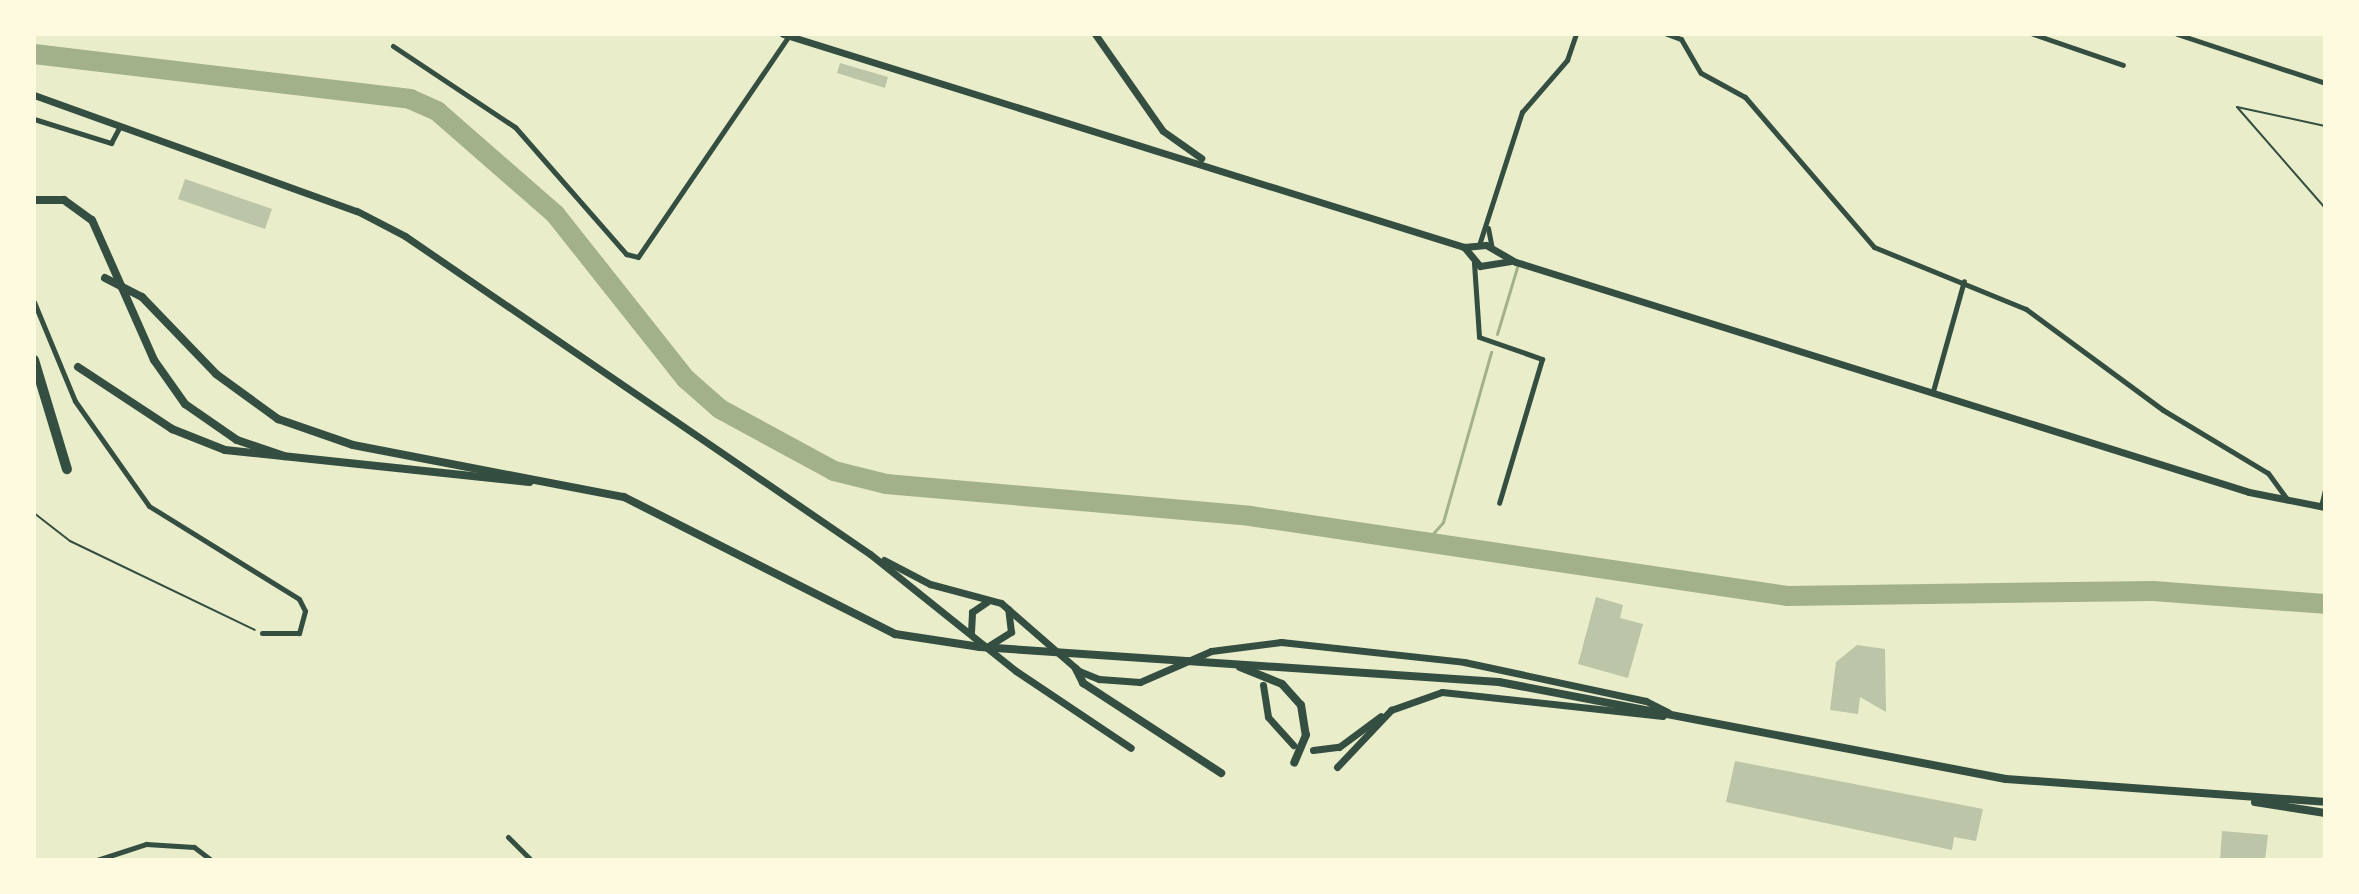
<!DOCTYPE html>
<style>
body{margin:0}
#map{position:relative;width:2359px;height:894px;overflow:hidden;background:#e9edc9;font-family:"Noto Sans",sans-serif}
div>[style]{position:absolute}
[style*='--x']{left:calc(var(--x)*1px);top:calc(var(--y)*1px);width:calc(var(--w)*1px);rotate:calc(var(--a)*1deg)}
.stream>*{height:3px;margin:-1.5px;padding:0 1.5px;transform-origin:1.5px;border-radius:1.5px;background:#a3b18a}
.river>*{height:20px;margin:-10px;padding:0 10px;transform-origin:10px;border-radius:10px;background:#a3b18a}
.building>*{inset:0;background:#bcc5a7}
.path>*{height:2px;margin:-1px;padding:0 1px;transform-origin:1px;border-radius:1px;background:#344e41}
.minor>*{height:5px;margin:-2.5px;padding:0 2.5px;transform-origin:2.5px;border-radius:2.5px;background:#344e41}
.tertiary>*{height:7px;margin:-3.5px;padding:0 3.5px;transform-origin:3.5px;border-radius:3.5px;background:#344e41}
.primary>*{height:8px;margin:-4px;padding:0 4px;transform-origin:4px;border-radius:4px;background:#344e41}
.motorway>*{height:10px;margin:-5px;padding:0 5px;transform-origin:5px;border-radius:5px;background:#344e41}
span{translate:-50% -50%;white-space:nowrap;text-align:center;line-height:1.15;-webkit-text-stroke:8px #fefae0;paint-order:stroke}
.frame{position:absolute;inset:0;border:36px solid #fefae0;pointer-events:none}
</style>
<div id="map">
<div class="stream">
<div style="--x:1497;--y:334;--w:73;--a:-73.3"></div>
<div style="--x:1427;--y:540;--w:24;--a:-48"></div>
<div style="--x:1443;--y:522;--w:177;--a:-74.2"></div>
</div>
<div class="river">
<div style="--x:34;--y:54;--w:379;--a:6.8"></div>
<div style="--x:410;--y:99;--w:30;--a:24"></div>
<div style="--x:437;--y:111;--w:157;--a:41.1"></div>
<div style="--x:555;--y:214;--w:211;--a:51.6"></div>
<div style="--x:686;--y:379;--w:45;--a:41.4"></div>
<div style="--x:720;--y:409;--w:130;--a:28.5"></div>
<div style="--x:834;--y:471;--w:54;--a:14"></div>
<div style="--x:886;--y:484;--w:365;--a:5"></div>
<div style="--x:1250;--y:516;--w:543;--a:8.47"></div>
<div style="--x:1787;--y:596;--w:366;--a:-0.8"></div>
<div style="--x:2153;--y:591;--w:172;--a:4.3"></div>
</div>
<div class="building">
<div style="clip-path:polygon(840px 63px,888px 77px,885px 88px,837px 73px)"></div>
<div style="clip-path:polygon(185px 179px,272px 209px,265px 229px,178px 199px)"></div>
<div style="clip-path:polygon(1596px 597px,1623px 605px,1620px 618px,1643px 624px,1628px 678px,1578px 664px)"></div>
<div style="clip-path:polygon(1857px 645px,1885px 649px,1886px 712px,1860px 697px,1858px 714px,1830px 710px,1836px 662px)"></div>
<div style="clip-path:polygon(1735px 761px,1983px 809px,1976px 841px,1954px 837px,1952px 850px,1726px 802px)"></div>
<div style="clip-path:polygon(2222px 831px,2268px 835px,2265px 860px,2220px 860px)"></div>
</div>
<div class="path">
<div style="--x:2325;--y:126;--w:90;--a:-167.8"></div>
<div style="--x:2237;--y:107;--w:134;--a:48.9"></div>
<div style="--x:34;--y:513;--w:46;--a:37.9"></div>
<div style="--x:70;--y:541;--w:205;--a:25.7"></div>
</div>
<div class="minor">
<div style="--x:1667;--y:34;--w:15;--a:20"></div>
<div style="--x:1681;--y:39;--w:39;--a:60"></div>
<div style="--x:1701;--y:73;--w:50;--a:28.6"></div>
<div style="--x:1745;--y:97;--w:198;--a:49.3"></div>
<div style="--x:1874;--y:247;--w:164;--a:22.2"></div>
<div style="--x:2026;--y:309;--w:170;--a:36.4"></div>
<div style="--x:2163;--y:410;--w:122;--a:31"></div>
<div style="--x:2268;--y:473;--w:34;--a:54"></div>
<div style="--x:2033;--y:34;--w:95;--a:19"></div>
<div style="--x:2177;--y:34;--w:156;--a:18.3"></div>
<div style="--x:393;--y:46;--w:146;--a:33.6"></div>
<div style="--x:515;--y:127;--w:169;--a:48.8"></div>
<div style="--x:626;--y:254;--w:12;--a:14"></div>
<div style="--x:638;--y:257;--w:270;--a:-55.7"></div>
<div style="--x:34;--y:119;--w:81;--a:17.3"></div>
<div style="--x:111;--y:143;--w:19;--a:-62"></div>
<div style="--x:1488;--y:228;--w:21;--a:79"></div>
<div style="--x:1479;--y:245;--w:140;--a:-72.1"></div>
<div style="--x:1522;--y:112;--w:69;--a:-49.1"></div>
<div style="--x:1567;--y:60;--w:28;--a:-71"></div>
<div style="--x:1474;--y:263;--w:74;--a:86.1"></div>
<div style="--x:1479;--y:337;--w:67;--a:19.2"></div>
<div style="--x:1542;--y:359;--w:150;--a:106.6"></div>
<div style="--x:34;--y:302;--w:107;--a:67.5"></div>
<div style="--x:75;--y:401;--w:128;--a:54.8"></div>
<div style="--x:149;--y:506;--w:176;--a:31.8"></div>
<div style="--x:299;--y:599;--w:13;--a:63"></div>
<div style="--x:305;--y:611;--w:23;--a:105"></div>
<div style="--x:299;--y:633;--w:37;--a:180"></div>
<div style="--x:1933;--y:391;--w:114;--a:-74.3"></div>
<div style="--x:2321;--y:506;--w:16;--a:-76"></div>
<div style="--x:508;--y:837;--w:33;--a:45"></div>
<div style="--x:97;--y:860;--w:52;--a:-18.1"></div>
<div style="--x:146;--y:844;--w:48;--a:3.6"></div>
<div style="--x:194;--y:847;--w:21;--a:37"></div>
</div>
<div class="tertiary">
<div style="--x:783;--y:34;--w:714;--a:17.37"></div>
<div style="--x:1464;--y:247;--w:22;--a:-5"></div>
<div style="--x:1486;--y:245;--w:34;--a:30"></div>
<div style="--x:1516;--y:262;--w:768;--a:17.42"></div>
<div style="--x:2249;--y:492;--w:77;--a:11.2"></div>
<div style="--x:1095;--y:34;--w:118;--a:55"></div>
<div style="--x:1163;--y:131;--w:47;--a:35.4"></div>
<div style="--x:34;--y:95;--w:343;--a:19.8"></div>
<div style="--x:357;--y:211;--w:54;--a:27.5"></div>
<div style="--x:405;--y:236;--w:563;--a:34.37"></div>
<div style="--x:870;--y:554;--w:187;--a:38.7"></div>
<div style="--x:1016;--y:671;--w:138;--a:33.8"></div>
<div style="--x:1464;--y:247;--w:25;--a:50"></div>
<div style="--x:1480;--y:266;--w:31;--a:-9"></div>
<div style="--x:884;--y:560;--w:52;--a:27.6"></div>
<div style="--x:930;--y:584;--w:73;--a:15"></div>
<div style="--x:1001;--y:603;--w:103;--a:41.1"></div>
<div style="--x:1079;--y:671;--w:22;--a:22"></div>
<div style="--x:1099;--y:679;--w:41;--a:4.2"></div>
<div style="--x:1140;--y:682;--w:77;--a:-23.6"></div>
<div style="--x:1211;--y:651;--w:71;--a:-7.3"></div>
<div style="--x:1281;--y:642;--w:184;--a:6.2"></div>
<div style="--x:1464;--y:662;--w:186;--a:12.1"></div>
<div style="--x:1646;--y:701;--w:25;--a:27"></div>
<div style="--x:971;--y:632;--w:20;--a:-87"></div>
<div style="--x:972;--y:612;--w:18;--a:-34"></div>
<div style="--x:990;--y:645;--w:25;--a:-32"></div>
<div style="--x:1011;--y:632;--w:23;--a:-97"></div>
<div style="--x:1263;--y:685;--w:32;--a:81"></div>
<div style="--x:1268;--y:717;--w:38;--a:48"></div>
<div style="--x:1313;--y:750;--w:26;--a:-7"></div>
<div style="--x:1339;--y:747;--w:52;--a:-36.4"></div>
<div style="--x:1337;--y:767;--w:79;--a:-46.5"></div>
<div style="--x:1391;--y:710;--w:54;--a:-19.4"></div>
<div style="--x:1442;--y:692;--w:222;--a:6.2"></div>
</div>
<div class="primary">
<div style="--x:34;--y:200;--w:30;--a:0"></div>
<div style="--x:64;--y:200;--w:34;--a:36"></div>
<div style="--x:92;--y:220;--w:153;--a:66.1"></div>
<div style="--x:154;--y:360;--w:54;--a:54.8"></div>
<div style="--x:185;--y:404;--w:63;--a:34.7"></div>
<div style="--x:237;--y:440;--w:50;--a:18.8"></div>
<div style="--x:105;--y:278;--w:42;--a:27.2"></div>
<div style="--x:142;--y:297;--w:107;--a:46.1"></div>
<div style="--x:216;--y:374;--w:77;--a:36"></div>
<div style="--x:278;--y:419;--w:79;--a:19.1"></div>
<div style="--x:353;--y:445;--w:276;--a:10.9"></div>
<div style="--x:624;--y:497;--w:304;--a:26.8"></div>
<div style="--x:895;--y:634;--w:86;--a:8.7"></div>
<div style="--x:980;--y:647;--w:520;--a:3.86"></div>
<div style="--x:1499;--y:682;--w:516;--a:10.83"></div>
<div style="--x:2006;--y:779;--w:320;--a:4.1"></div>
<div style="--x:78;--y:367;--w:113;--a:33.4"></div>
<div style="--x:172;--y:429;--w:57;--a:21.6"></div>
<div style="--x:225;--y:450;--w:306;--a:6"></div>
<div style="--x:1240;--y:667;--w:45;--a:22"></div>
<div style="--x:1282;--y:684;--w:28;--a:48"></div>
<div style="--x:1301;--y:705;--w:30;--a:81"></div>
<div style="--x:1306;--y:735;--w:30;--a:113"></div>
<div style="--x:1076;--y:669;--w:16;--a:63"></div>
<div style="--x:1083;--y:683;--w:165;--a:33.1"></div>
<div style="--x:2255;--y:802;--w:71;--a:8.9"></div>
</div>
<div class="motorway">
<div style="--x:34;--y:360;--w:114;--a:73.2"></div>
</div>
<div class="frame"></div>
</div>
